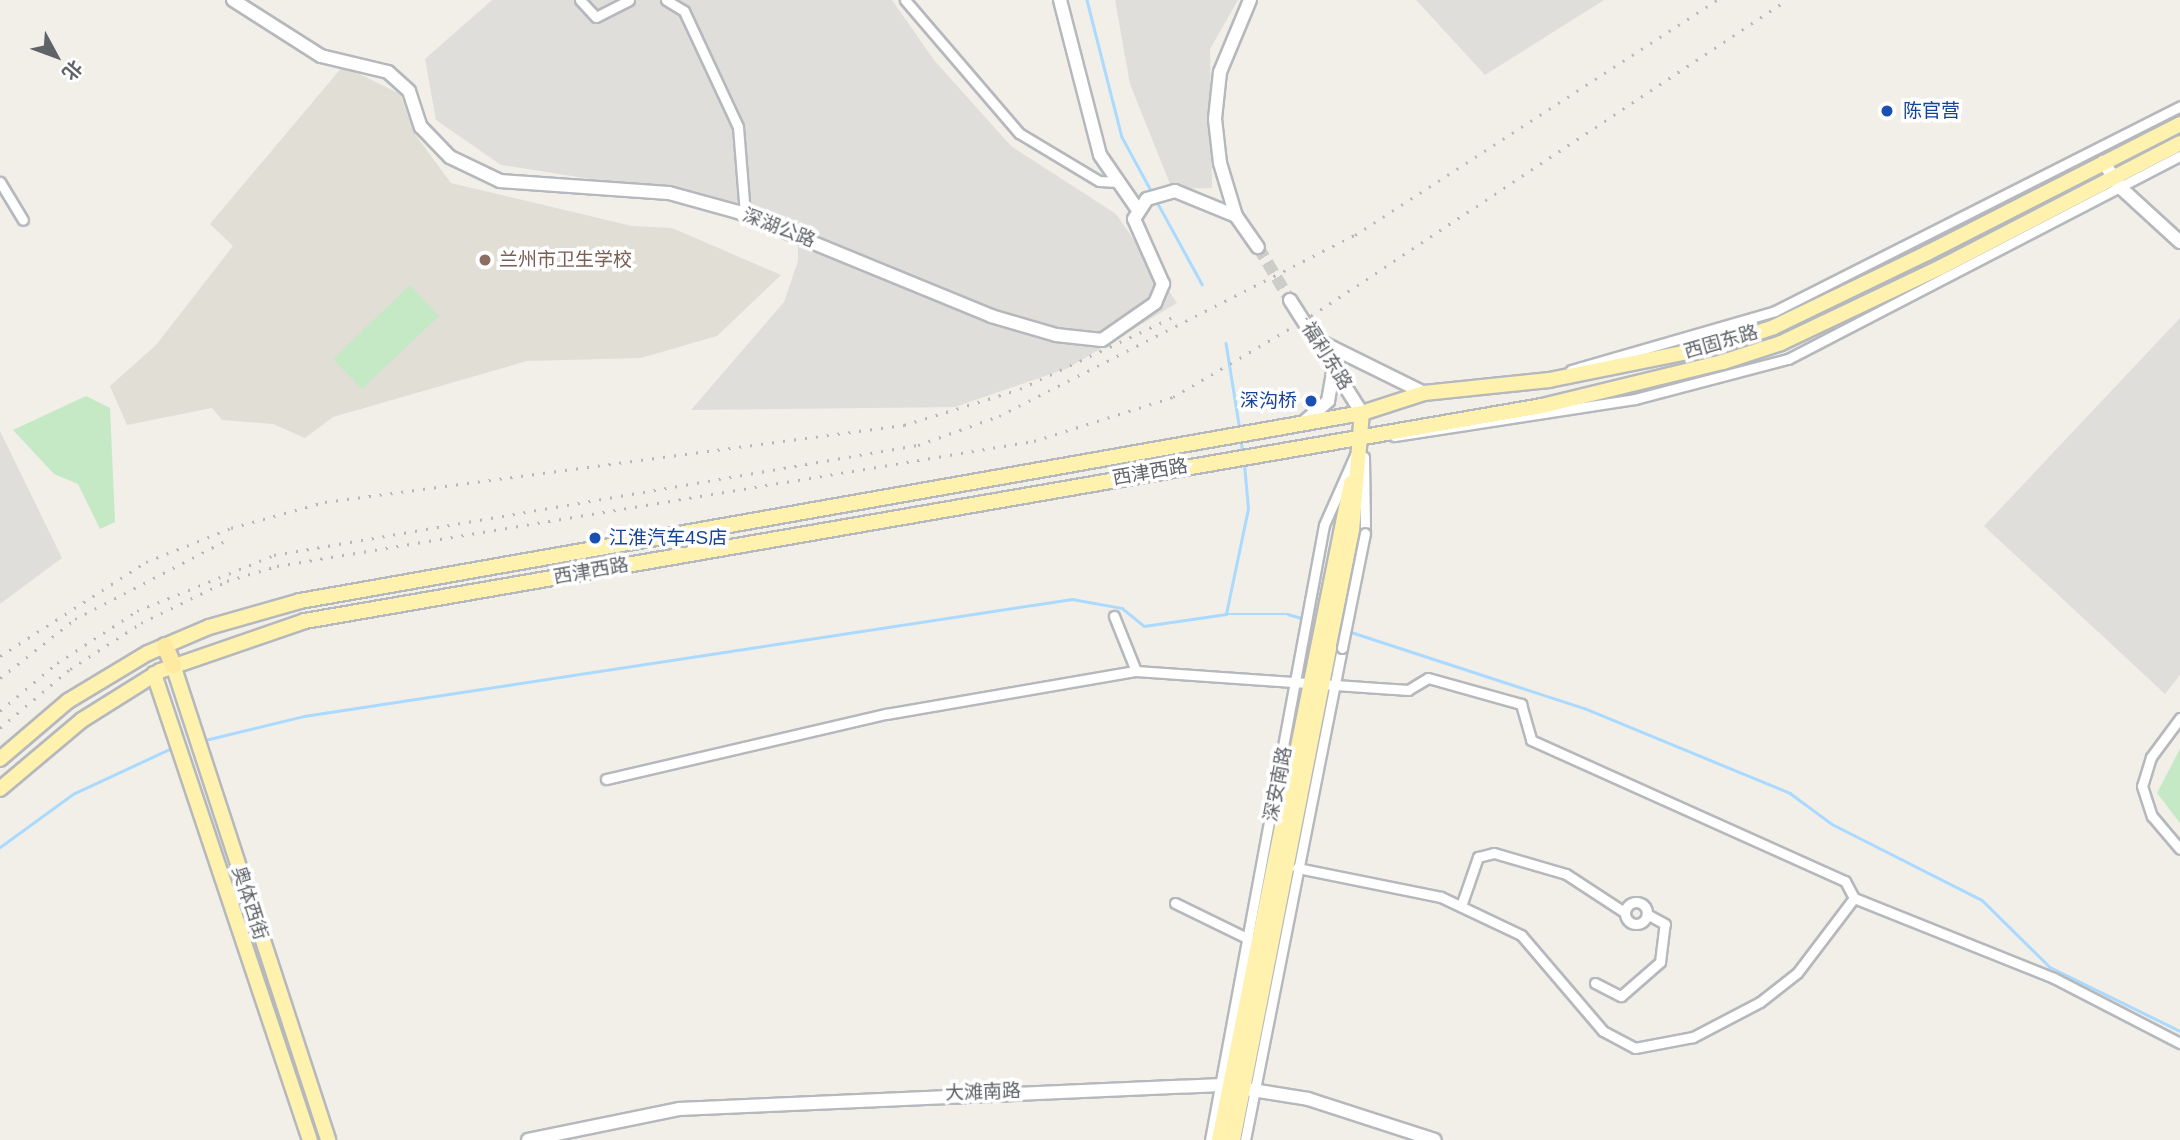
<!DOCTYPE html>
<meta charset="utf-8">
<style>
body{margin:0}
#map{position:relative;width:2180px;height:1140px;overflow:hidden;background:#f1efe8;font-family:Arial,"Noto Sans SC",sans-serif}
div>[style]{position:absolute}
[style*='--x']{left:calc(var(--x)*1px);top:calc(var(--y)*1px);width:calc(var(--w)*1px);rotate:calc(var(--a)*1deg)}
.industrial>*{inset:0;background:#e0deda}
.education>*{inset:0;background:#e1ded6}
.green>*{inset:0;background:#c5e8c5}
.stream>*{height:2.5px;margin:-1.25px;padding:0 1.25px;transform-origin:1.25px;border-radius:1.25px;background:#aadaff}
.secondary-tunnel>*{height:12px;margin-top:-6px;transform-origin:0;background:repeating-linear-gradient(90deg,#ccccc8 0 12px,transparent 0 18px)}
.roads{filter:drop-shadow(2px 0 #b5b8bc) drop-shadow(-2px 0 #b5b8bc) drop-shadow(0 2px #b5b8bc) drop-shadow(0 -2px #b5b8bc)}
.minor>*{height:9px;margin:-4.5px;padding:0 4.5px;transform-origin:4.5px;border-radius:4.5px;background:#fff}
.minor>.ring{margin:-4.5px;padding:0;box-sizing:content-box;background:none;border:9px solid #fff;border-radius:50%}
.tertiary>*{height:12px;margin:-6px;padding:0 6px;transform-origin:6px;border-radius:6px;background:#fff}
.secondary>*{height:12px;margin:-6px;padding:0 6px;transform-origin:6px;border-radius:6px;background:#fff}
.primary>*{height:14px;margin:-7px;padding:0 7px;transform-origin:7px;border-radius:7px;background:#fff2af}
.trunk>*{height:16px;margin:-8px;padding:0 8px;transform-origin:8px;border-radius:8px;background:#feeaa1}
.rail>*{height:2.5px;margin-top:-1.25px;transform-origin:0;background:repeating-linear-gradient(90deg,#b6b7b8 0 2px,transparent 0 11px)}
.bridges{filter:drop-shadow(2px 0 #b5b8bc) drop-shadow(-2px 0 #b5b8bc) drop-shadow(0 2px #b5b8bc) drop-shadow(0 -2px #b5b8bc)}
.minor-bridge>*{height:9px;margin:-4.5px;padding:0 4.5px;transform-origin:4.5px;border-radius:4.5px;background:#fff}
.dots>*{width:19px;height:19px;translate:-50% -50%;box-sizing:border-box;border:4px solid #fff;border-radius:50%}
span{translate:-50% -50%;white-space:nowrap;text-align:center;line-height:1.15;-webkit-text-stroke:7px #fff;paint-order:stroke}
.transit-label{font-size:19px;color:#164399}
.left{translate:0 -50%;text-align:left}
.right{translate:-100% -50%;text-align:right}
.street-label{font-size:19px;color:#5f6368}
.education-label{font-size:19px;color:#785e54}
.north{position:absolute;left:21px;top:21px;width:70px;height:70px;-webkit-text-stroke:5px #fff;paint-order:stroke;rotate:131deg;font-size:19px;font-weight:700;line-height:28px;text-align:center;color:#5f6368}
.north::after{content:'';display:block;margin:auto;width:24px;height:32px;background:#5f6368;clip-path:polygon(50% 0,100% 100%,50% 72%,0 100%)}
</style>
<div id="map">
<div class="industrial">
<div style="clip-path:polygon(492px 0,892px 0,934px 60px,1011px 146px,1116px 214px,1177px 303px,1068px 368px,955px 407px,691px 410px,784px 302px,798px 261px,798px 230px,667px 191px,501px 165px,436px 120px,425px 59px)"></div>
<div style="clip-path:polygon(1115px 0,1238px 0,1210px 49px,1212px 188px,1172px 189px,1130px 84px)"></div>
<div style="clip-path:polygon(1416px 0,1604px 0,1485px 75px)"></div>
<div style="clip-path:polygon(2180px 318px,2180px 675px,2165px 694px,1984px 526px)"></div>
<div style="clip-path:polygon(0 431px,62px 558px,0 604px)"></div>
</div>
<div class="education">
<div style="clip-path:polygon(343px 66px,400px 94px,414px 133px,451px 183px,632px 226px,672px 228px,781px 275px,717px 336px,641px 358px,527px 361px,333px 417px,305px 438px,273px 424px,222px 420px,212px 408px,127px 425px,110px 386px,156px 345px,233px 246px,210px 224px)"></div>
</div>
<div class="green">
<div style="clip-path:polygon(410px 285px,439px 316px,362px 389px,333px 359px)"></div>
<div style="clip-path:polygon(86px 396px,110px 408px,115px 522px,100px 529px,78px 484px,54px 474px,13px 430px)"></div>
<div style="clip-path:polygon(2180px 749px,2180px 823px,2157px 793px)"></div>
</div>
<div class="stream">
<div style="--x:1087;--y:0;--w:141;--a:75.7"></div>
<div style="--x:1122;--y:137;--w:65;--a:61.5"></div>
<div style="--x:1156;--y:200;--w:96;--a:61.3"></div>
<div style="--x:1226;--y:343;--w:88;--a:80.9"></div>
<div style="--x:1241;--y:440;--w:14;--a:82"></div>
<div style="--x:1226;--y:614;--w:107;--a:-78.2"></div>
<div style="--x:1248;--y:509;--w:45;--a:-95.1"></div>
<div style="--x:1348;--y:631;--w:248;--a:18.1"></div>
<div style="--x:1584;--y:708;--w:223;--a:22.4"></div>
<div style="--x:1790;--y:793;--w:52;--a:36.4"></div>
<div style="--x:1832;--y:824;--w:168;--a:26.9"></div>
<div style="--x:1982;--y:900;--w:95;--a:44.6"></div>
<div style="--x:2050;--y:967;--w:145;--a:26.2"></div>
<div style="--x:205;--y:740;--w:102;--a:-13.6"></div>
<div style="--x:304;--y:716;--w:777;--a:-8.66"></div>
<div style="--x:1072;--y:599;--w:51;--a:10.2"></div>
<div style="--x:1122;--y:608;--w:28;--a:39"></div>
<div style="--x:1144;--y:626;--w:83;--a:-8.3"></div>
<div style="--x:1226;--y:614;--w:62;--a:0"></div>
<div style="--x:1288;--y:614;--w:31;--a:17"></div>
<div style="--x:0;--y:847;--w:90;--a:-36"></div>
<div style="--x:73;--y:794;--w:111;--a:-25"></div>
</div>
<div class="secondary-tunnel">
<div style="--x:1258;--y:247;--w:62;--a:58.9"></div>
</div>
<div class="roads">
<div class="minor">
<div style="--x:580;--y:0;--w:23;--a:47"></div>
<div style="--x:596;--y:17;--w:37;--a:-27"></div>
<div style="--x:666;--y:0;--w:21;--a:31"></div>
<div style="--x:684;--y:11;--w:128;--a:65"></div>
<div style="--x:738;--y:127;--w:87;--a:85.4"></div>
<div style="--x:905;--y:0;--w:175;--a:49.4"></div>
<div style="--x:1019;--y:133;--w:93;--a:31"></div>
<div style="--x:1099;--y:181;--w:19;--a:3"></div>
<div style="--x:0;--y:182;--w:44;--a:58.8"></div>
<div style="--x:1571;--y:370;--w:212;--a:-16.1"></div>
<div style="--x:1775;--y:311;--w:454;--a:-26.8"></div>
<div style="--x:1394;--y:436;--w:244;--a:-8.7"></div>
<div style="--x:1635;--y:399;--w:158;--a:-14.7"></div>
<div style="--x:1788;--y:359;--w:441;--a:-27.4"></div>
<div style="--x:1364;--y:457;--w:76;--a:89.2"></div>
<div style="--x:1114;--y:616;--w:59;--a:68.2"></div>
<div style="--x:2180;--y:718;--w:49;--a:126.6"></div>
<div style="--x:2151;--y:757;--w:30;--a:107"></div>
<div style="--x:2142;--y:786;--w:32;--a:72"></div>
<div style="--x:2152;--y:816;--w:43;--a:49.7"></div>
<div style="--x:606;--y:779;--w:287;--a:-13.1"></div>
<div style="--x:886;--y:714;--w:254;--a:-9.8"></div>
<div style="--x:1136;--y:671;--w:273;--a:4"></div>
<div style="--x:1408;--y:690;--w:23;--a:-31"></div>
<div style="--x:1428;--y:678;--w:97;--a:15.6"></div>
<div style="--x:1521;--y:704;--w:37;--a:74"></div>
<div style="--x:1531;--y:740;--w:344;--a:24.2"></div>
<div style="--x:1845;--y:881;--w:19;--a:62"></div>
<div style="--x:1854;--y:898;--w:94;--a:127.2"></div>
<div style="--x:1797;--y:973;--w:47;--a:141.9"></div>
<div style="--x:1760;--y:1002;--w:76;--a:152.4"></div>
<div style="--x:1693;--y:1037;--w:59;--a:169.3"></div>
<div style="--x:1635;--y:1048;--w:36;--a:-152"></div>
<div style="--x:1603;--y:1031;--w:126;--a:-130.5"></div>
<div style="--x:1521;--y:935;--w:89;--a:-154.6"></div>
<div style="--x:1441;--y:897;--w:147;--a:-168.6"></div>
<div style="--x:1854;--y:898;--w:215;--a:21.8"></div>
<div style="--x:2054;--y:978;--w:142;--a:27.3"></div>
<div class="ring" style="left:1625px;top:902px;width:13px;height:13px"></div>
<div style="--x:1175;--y:903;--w:85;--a:26"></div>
<div style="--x:1461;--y:906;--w:52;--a:-70.9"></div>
<div style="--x:1478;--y:857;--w:16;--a:-14"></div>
<div style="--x:1494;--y:853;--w:75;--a:16.3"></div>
<div style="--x:1566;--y:874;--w:69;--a:33.2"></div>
<div style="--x:1595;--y:983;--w:29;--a:27"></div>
<div style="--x:1621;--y:996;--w:52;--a:-41.1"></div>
<div style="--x:1660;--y:962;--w:38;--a:-83"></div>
<div style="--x:1665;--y:924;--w:21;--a:-151"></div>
<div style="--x:1210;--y:1140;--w:625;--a:-79.5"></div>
<div style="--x:1324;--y:525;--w:77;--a:-66.1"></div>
<div style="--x:1245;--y:1140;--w:501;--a:-78.85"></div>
</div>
<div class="tertiary">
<div style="--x:2103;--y:162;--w:32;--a:55"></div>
<div style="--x:2121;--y:188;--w:80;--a:42.5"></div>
<div style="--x:528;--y:1140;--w:154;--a:-11.6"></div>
<div style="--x:679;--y:1109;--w:543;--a:-2.54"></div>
<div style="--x:1221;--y:1085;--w:88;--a:9.1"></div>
<div style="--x:1308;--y:1099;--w:133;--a:17.9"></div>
</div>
<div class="secondary">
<div style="--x:233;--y:0;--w:104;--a:32.5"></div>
<div style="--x:321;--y:56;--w:69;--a:13.4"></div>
<div style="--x:388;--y:72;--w:28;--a:42"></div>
<div style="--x:409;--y:91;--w:38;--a:72"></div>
<div style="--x:421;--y:127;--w:42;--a:46"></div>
<div style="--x:450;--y:157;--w:55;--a:25.6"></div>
<div style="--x:500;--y:181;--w:169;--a:4.1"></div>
<div style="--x:669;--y:193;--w:72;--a:15.4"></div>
<div style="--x:738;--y:212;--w:274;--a:22.3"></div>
<div style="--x:991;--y:316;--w:68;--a:16.3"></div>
<div style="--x:1056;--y:335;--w:46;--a:6.2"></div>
<div style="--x:1102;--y:340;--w:65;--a:-34.9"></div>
<div style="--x:1155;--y:303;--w:21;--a:-67"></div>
<div style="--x:1163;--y:284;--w:71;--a:-114"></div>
<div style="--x:1134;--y:219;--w:24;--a:-57"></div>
<div style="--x:1147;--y:199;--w:29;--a:-16"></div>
<div style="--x:1175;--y:191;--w:66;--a:22.3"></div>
<div style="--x:1060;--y:0;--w:160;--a:75.5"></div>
<div style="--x:1100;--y:155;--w:67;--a:55.4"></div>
<div style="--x:1250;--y:0;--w:78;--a:112.6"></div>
<div style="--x:1220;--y:72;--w:47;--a:96.1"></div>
<div style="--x:1215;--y:119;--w:44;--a:83.5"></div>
<div style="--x:1220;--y:163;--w:55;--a:73.2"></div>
<div style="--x:1236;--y:216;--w:38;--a:55"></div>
<div style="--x:1290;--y:300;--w:134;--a:57.5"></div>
<div style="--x:1321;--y:342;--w:115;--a:26.3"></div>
<div style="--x:1304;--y:422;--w:32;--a:-41"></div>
<div style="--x:1328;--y:401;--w:34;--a:-80"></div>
</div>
<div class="primary">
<div style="--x:173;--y:665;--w:500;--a:71.9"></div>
<div style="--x:154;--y:674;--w:491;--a:71.5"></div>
<div style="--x:0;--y:759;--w:89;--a:-40.5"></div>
<div style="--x:68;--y:701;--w:93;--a:-31"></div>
<div style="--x:148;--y:653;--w:66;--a:-23.1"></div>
<div style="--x:209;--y:627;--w:95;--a:-15.9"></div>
<div style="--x:300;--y:601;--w:1079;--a:-10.04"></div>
<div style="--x:1362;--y:413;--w:65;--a:-17.9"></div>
<div style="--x:1424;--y:393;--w:126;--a:-5.9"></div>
<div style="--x:1549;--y:380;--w:171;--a:-11.4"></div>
<div style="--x:1717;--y:346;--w:60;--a:-18.4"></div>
<div style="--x:1774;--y:327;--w:170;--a:-25.8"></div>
<div style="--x:1927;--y:253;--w:284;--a:-27"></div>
<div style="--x:0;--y:789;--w:107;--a:-40.1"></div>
<div style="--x:82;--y:720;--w:92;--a:-32.1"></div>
<div style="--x:160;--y:671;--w:153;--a:-19"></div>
<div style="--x:305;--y:621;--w:1256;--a:-9.86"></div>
<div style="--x:1542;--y:406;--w:186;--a:-13.7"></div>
<div style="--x:1723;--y:362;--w:61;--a:-18.1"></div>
<div style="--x:1781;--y:343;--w:177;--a:-25.4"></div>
<div style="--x:1941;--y:267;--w:269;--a:-27.4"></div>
<div style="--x:1219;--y:1140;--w:670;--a:-78.64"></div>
<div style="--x:1233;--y:1140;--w:621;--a:-78.94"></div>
<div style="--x:1352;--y:531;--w:118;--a:-85.2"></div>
</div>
<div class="trunk">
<div style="--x:165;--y:646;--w:21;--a:67"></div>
</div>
</div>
<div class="rail">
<div style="--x:0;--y:656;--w:174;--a:-32.8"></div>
<div style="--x:146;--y:562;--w:92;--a:-21.8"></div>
<div style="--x:231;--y:528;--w:98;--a:-15.5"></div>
<div style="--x:325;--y:502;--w:584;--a:-7.58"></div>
<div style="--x:904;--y:425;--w:121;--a:-17.2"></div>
<div style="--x:1020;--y:389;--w:174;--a:-25.2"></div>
<div style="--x:0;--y:678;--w:95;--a:-38.2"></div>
<div style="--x:75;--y:619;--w:174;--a:-27.5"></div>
<div style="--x:0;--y:711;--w:75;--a:-40.1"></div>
<div style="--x:57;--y:663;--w:95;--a:-33"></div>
<div style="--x:137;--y:611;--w:148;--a:-22.2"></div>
<div style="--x:274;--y:555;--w:653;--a:-9.69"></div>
<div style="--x:918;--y:445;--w:86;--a:-19.7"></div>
<div style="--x:999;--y:416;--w:399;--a:-27"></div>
<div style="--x:1355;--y:235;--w:432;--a:-33"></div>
<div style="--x:0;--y:728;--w:92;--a:-40.1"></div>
<div style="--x:70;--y:669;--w:85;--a:-32.9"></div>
<div style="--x:141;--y:623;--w:96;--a:-26"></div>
<div style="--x:227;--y:581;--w:52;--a:-16.7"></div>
<div style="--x:277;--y:566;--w:767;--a:-9.38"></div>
<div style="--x:1034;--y:441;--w:146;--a:-17.6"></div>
<div style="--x:1173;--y:397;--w:160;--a:-30.4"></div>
<div style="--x:1311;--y:316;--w:571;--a:-33.58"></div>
</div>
<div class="bridges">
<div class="minor-bridge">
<div style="--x:1342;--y:648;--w:117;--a:-78.7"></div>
</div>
</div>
<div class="dots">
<div style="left:1887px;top:111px;background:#1a4fb4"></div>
<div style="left:485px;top:260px;background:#8d6e63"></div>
<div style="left:1311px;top:401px;background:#1a4fb4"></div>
<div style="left:595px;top:538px;background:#1a4fb4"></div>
</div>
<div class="transit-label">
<span class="left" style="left:1903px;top:111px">陈官营</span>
<span class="right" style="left:1297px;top:401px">深沟桥</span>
<span class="left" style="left:609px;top:538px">江淮汽车4S店</span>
</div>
<div class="street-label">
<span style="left:779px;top:228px;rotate:21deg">深湖公路</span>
<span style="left:1721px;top:342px;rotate:-16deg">西固东路</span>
<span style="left:1327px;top:356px;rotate:58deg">福利东路</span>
<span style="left:1150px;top:472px;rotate:-10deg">西津西路</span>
<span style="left:591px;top:571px;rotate:-10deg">西津西路</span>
<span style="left:1278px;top:784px;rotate:-79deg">深安南路</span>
<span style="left:250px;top:903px;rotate:72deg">奥体西街</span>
<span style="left:983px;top:1092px;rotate:-2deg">大滩南路</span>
</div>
<div class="education-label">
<span class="left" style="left:499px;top:260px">兰州市卫生学校</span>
</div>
<div class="north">北</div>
</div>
